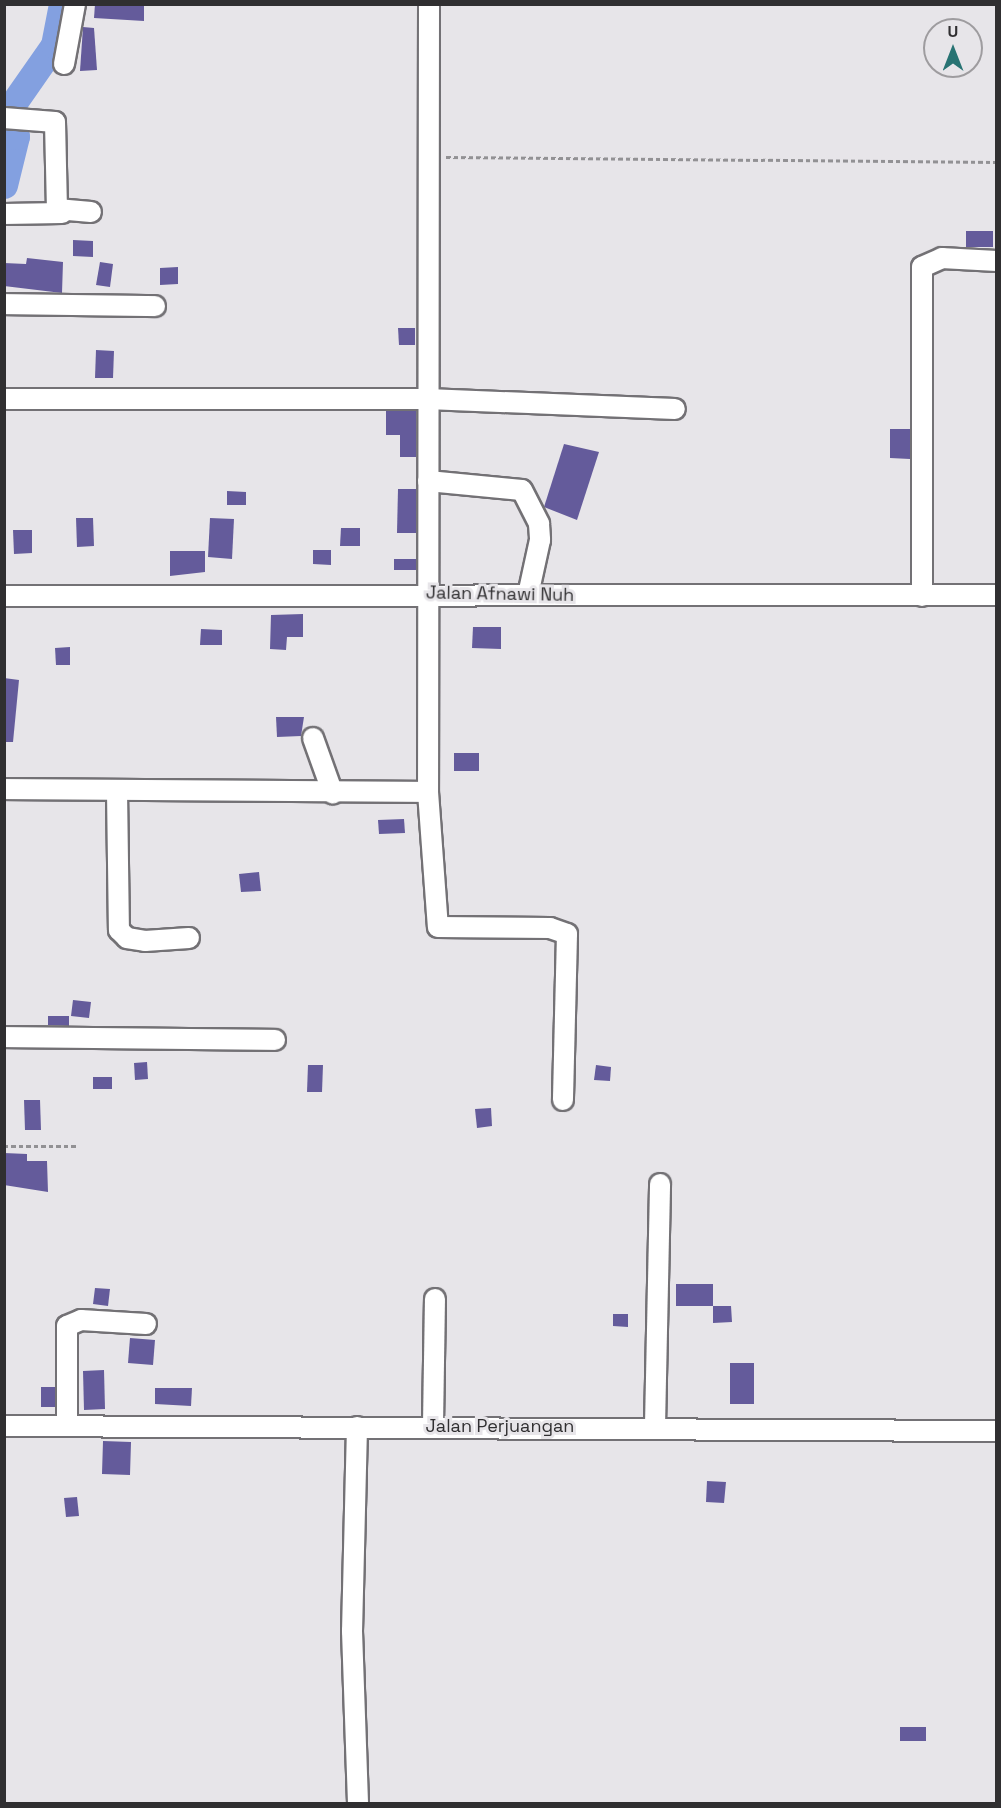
<!DOCTYPE html>
<style>
body{margin:0}
#map{position:relative;width:1001px;height:1808px;overflow:hidden;background:#e7e5e9;font-family:"Space Grotesk",sans-serif}
div>[style]{position:absolute}
[style*='--x']{left:calc(var(--x)*1px);top:calc(var(--y)*1px);width:calc(var(--w)*1px);rotate:calc(var(--a)*1deg)}
.river>*{height:27px;margin:-13.5px;padding:0 13.5px;transform-origin:13.5px;border-radius:13.5px;background:#83a0e0}
.building>*{inset:0;background:#645b9b}
.path>*{height:3px;margin-top:-1.5px;transform-origin:0;background:repeating-linear-gradient(90deg,#929194 0 4.5px,transparent 0 7.5px)}
.roads{filter:drop-shadow(2px 0 #737175) drop-shadow(-2px 0 #737175) drop-shadow(0 2px #737175) drop-shadow(0 -2px #737175)}
.minor>*{height:20px;margin:-10px;padding:0 10px;transform-origin:10px;border-radius:10px;background:#fff}
span{translate:-50% -50%;white-space:nowrap;text-align:center;line-height:1.15;-webkit-text-stroke:6px #e7e5e9;paint-order:stroke}
.street-label{font-size:18px;color:#302f31}
.frame{position:absolute;inset:0;border:6px solid #302f31;pointer-events:none}
.north{position:absolute;left:923px;top:18px;width:60px;height:60px;box-sizing:border-box;background:#e7e5e9;border:2px solid #9e9c9f;border-radius:50%;rotate:0deg;font-size:16px;font-weight:700;line-height:24px;text-align:center;color:#302f31}
.north::after{content:'';display:block;margin:auto;width:21px;height:27px;background:#287373;clip-path:polygon(50% 0,100% 100%,50% 72%,0 100%)}
</style>
<div id="map">
<div class="river">
<div style="--x:4;--y:185;--w:50;--a:-76.2"></div>
<div style="--x:16;--y:136;--w:26;--a:-108"></div>
<div style="--x:8;--y:111;--w:80;--a:-55.1"></div>
<div style="--x:54;--y:45;--w:42;--a:-79"></div>
</div>
<div class="building">
<div style="clip-path:polygon(95px 4px,144px 4px,144px 21px,94px 18px)"></div>
<div style="clip-path:polygon(83px 27px,94px 28px,97px 70px,80px 71px)"></div>
<div style="clip-path:polygon(966px 231px,993px 231px,993px 247px,966px 247px)"></div>
<div style="clip-path:polygon(73px 240px,93px 241px,93px 257px,73px 256px)"></div>
<div style="clip-path:polygon(27px 258px,63px 262px,62px 293px,4px 286px,4px 263px,26px 264px)"></div>
<div style="clip-path:polygon(100px 262px,113px 264px,110px 287px,96px 285px)"></div>
<div style="clip-path:polygon(178px 267px,178px 284px,160px 285px,160px 268px)"></div>
<div style="clip-path:polygon(398px 328px,415px 328px,415px 345px,399px 345px)"></div>
<div style="clip-path:polygon(96px 350px,114px 351px,113px 378px,95px 378px)"></div>
<div style="clip-path:polygon(386px 411px,416px 411px,416px 457px,400px 457px,400px 435px,386px 435px)"></div>
<div style="clip-path:polygon(890px 429px,910px 429px,910px 459px,890px 458px)"></div>
<div style="clip-path:polygon(564px 444px,599px 452px,577px 520px,544px 507px)"></div>
<div style="clip-path:polygon(398px 489px,416px 489px,416px 533px,397px 533px)"></div>
<div style="clip-path:polygon(227px 491px,246px 492px,246px 505px,227px 505px)"></div>
<div style="clip-path:polygon(76px 518px,93px 518px,94px 546px,77px 547px)"></div>
<div style="clip-path:polygon(210px 518px,234px 519px,232px 559px,208px 557px)"></div>
<div style="clip-path:polygon(341px 528px,360px 528px,360px 546px,340px 546px)"></div>
<div style="clip-path:polygon(13px 530px,32px 530px,32px 553px,14px 554px)"></div>
<div style="clip-path:polygon(313px 550px,331px 550px,331px 565px,313px 564px)"></div>
<div style="clip-path:polygon(170px 551px,205px 551px,205px 572px,170px 576px)"></div>
<div style="clip-path:polygon(394px 559px,416px 559px,416px 570px,394px 570px)"></div>
<div style="clip-path:polygon(303px 614px,303px 637px,287px 637px,286px 650px,270px 649px,271px 615px)"></div>
<div style="clip-path:polygon(473px 627px,501px 627px,501px 649px,472px 648px)"></div>
<div style="clip-path:polygon(201px 629px,222px 630px,222px 645px,200px 645px)"></div>
<div style="clip-path:polygon(70px 647px,70px 665px,56px 665px,55px 648px)"></div>
<div style="clip-path:polygon(4px 678px,19px 680px,13px 742px,4px 742px)"></div>
<div style="clip-path:polygon(276px 717px,304px 717px,301px 736px,277px 737px)"></div>
<div style="clip-path:polygon(454px 753px,479px 753px,479px 771px,454px 771px)"></div>
<div style="clip-path:polygon(404px 819px,405px 833px,379px 834px,378px 820px)"></div>
<div style="clip-path:polygon(259px 872px,261px 891px,241px 892px,239px 874px)"></div>
<div style="clip-path:polygon(73px 1000px,91px 1002px,89px 1018px,71px 1016px)"></div>
<div style="clip-path:polygon(48px 1016px,69px 1016px,69px 1026px,48px 1025px)"></div>
<div style="clip-path:polygon(147px 1062px,148px 1079px,135px 1080px,134px 1063px)"></div>
<div style="clip-path:polygon(308px 1065px,323px 1065px,322px 1092px,307px 1092px)"></div>
<div style="clip-path:polygon(596px 1065px,611px 1067px,610px 1081px,594px 1080px)"></div>
<div style="clip-path:polygon(93px 1077px,112px 1077px,112px 1089px,93px 1089px)"></div>
<div style="clip-path:polygon(24px 1100px,40px 1100px,41px 1130px,25px 1130px)"></div>
<div style="clip-path:polygon(491px 1108px,492px 1126px,477px 1128px,475px 1109px)"></div>
<div style="clip-path:polygon(4px 1153px,27px 1154px,27px 1161px,47px 1161px,48px 1192px,4px 1185px)"></div>
<div style="clip-path:polygon(676px 1284px,713px 1284px,713px 1306px,676px 1306px)"></div>
<div style="clip-path:polygon(95px 1288px,110px 1289px,108px 1306px,93px 1304px)"></div>
<div style="clip-path:polygon(713px 1306px,731px 1306px,732px 1322px,713px 1323px)"></div>
<div style="clip-path:polygon(613px 1314px,628px 1314px,628px 1327px,613px 1326px)"></div>
<div style="clip-path:polygon(130px 1338px,155px 1340px,153px 1365px,128px 1363px)"></div>
<div style="clip-path:polygon(730px 1363px,754px 1363px,754px 1404px,730px 1404px)"></div>
<div style="clip-path:polygon(104px 1370px,105px 1409px,84px 1410px,83px 1371px)"></div>
<div style="clip-path:polygon(41px 1387px,55px 1387px,55px 1407px,41px 1407px)"></div>
<div style="clip-path:polygon(155px 1388px,192px 1388px,191px 1406px,155px 1404px)"></div>
<div style="clip-path:polygon(103px 1441px,131px 1442px,130px 1475px,102px 1474px)"></div>
<div style="clip-path:polygon(707px 1481px,726px 1482px,724px 1503px,706px 1502px)"></div>
<div style="clip-path:polygon(77px 1497px,79px 1516px,66px 1517px,64px 1498px)"></div>
<div style="clip-path:polygon(900px 1727px,926px 1727px,926px 1741px,900px 1741px)"></div>
</div>
<div class="path">
<div style="--x:446;--y:157;--w:550;--a:0.52"></div>
<div style="--x:4;--y:1146;--w:73;--a:0"></div>
</div>
<div class="roads">
<div class="minor">
<div style="--x:429;--y:4;--w:788;--a:90.07"></div>
<div style="--x:428;--y:792;--w:135;--a:85.8"></div>
<div style="--x:438;--y:927;--w:112;--a:0.5"></div>
<div style="--x:550;--y:928;--w:18;--a:19"></div>
<div style="--x:567;--y:934;--w:166;--a:91.4"></div>
<div style="--x:64;--y:64;--w:61;--a:-79.6"></div>
<div style="--x:4;--y:118;--w:51;--a:4.5"></div>
<div style="--x:55;--y:122;--w:87;--a:88.7"></div>
<div style="--x:57;--y:209;--w:34;--a:5"></div>
<div style="--x:4;--y:214;--w:58;--a:-1"></div>
<div style="--x:4;--y:304;--w:151;--a:0.8"></div>
<div style="--x:4;--y:399;--w:423;--a:0"></div>
<div style="--x:427;--y:399;--w:248;--a:2.3"></div>
<div style="--x:428;--y:481;--w:94;--a:5.5"></div>
<div style="--x:522;--y:490;--w:38;--a:63"></div>
<div style="--x:539;--y:524;--w:16;--a:86"></div>
<div style="--x:540;--y:540;--w:56;--a:102.3"></div>
<div style="--x:4;--y:596;--w:992;--a:-0.06"></div>
<div style="--x:922;--y:596;--w:329;--a:-90"></div>
<div style="--x:922;--y:267;--w:22;--a:-24"></div>
<div style="--x:942;--y:258;--w:54;--a:3.2"></div>
<div style="--x:313;--y:738;--w:59;--a:70.3"></div>
<div style="--x:4;--y:789;--w:424;--a:0.4"></div>
<div style="--x:117;--y:791;--w:139;--a:89.2"></div>
<div style="--x:119;--y:930;--w:11;--a:45"></div>
<div style="--x:127;--y:938;--w:18;--a:9"></div>
<div style="--x:145;--y:941;--w:44;--a:-3.9"></div>
<div style="--x:4;--y:1037;--w:271;--a:0.6"></div>
<div style="--x:67;--y:1425;--w:99;--a:-90"></div>
<div style="--x:67;--y:1326;--w:15;--a:-23"></div>
<div style="--x:81;--y:1320;--w:65;--a:3.5"></div>
<div style="--x:433;--y:1425;--w:126;--a:-89.1"></div>
<div style="--x:4;--y:1426;--w:992;--a:0.29"></div>
<div style="--x:655;--y:1426;--w:242;--a:-88.8"></div>
<div style="--x:357;--y:1427;--w:204;--a:91.4"></div>
<div style="--x:352;--y:1631;--w:173;--a:88"></div>
</div>
</div>
<div class="street-label">
<span style="left:500px;top:594px;rotate:1deg">Jalan Afnawi Nuh</span>
<span style="left:500px;top:1426px">Jalan Perjuangan</span>
</div>
<div class="frame"></div>
<div class="north">U</div>
</div>
